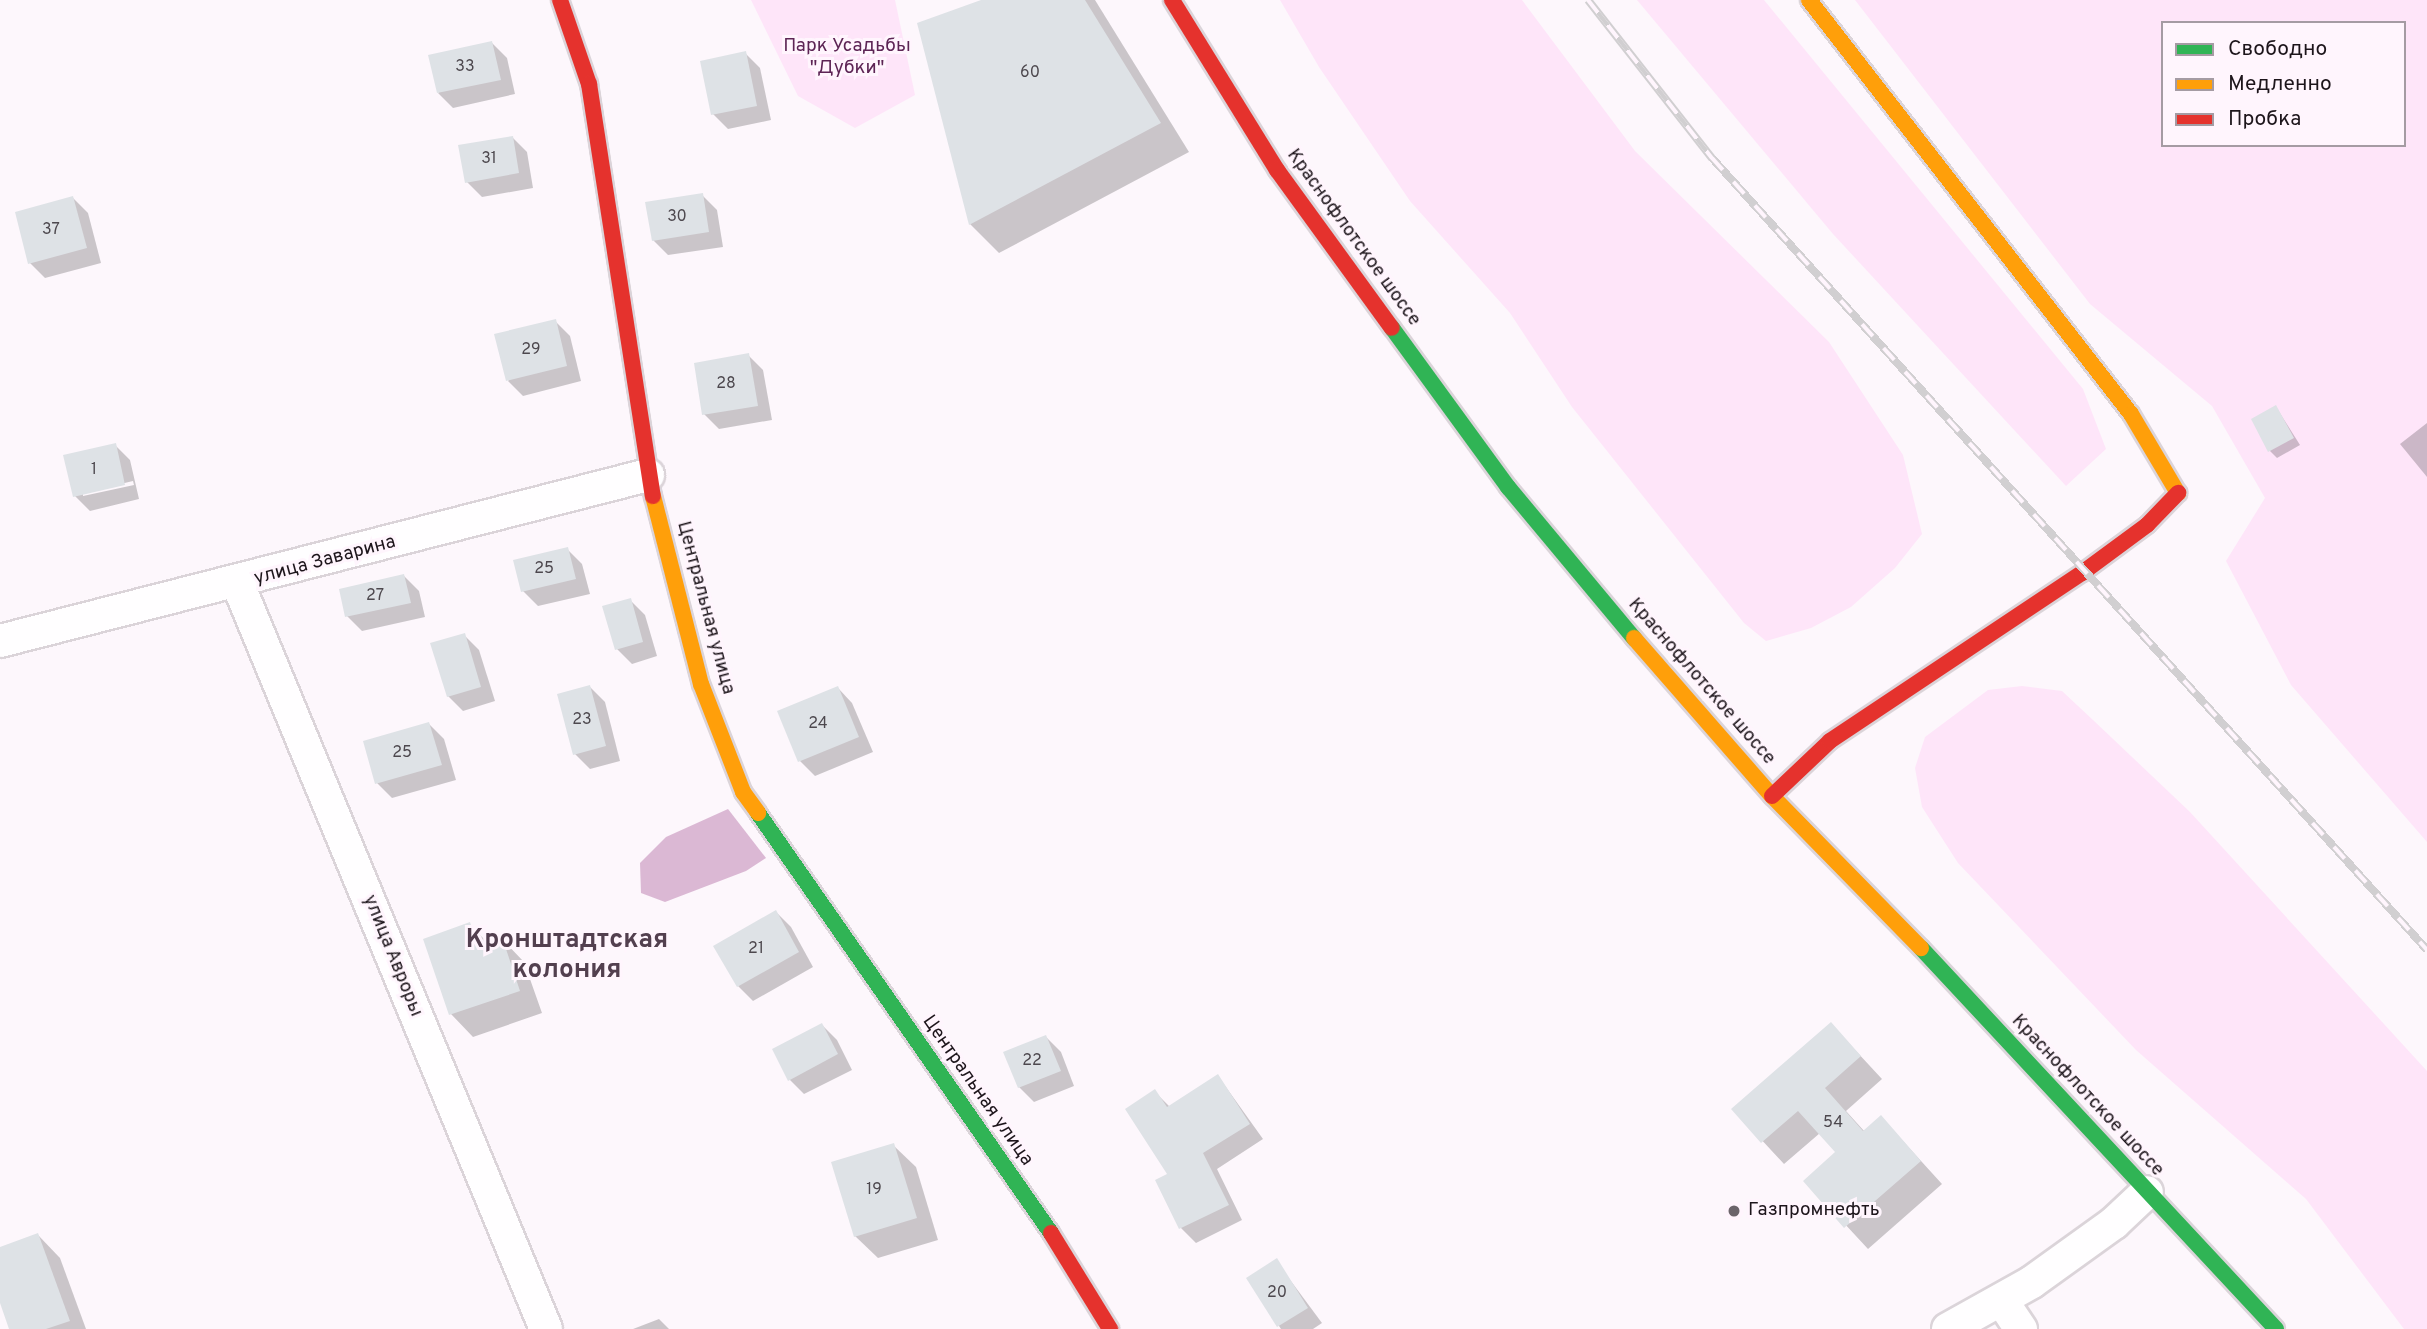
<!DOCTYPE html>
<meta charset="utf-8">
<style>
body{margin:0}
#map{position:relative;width:2427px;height:1329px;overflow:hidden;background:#fdf7fc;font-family:Overpass,sans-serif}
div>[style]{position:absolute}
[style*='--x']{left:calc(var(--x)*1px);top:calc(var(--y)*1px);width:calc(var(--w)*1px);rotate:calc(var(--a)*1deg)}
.green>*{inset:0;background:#fee5f9}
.water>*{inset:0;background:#dbb8d4}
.shadow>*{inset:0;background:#0003}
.building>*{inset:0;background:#dee2e6}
.roads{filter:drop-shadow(2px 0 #dbd4d9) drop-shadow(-2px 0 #dbd4d9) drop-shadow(0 2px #dbd4d9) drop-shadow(0 -2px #dbd4d9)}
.street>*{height:32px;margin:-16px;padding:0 16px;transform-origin:16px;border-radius:16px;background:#fffeff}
.fast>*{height:16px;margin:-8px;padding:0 8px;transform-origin:8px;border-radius:8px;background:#30b455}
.slow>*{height:16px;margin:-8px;padding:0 8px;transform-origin:8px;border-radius:8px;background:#ff9f0a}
.jam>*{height:16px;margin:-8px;padding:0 8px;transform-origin:8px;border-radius:8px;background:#e5322d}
.rail>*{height:8px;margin-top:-4px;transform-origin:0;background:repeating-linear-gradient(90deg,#fff5fd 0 16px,#d1cfd1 0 32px);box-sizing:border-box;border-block:2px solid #d1cfd1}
.dots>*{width:19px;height:19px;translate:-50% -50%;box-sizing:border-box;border:4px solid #fff5fd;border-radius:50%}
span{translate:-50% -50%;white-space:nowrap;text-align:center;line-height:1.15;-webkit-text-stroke:6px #fff5fd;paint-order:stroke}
.number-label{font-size:16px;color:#4d484e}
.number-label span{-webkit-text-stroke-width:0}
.park-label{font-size:19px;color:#5d2555}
.street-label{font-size:19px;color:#1d151b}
.poi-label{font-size:19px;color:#1d151b}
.left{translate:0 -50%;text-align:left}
.district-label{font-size:26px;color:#533f4f;font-weight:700}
.legend{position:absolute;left:2161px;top:21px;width:245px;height:126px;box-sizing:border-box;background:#fff5fd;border:2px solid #a59ba3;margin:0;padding:9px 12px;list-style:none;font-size:21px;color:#1d151b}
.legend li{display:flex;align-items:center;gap:14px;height:35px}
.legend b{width:35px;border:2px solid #a59ba3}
</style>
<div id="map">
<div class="green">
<div style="clip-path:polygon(751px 0,895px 0,915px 95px,855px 128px,798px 96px)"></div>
<div style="clip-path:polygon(1280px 0,1522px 0,1635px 151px,1829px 342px,1903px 455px,1922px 534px,1895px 568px,1851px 607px,1811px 628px,1766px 641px,1744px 623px,1572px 407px,1510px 313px,1410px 201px,1319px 67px)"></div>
<div style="clip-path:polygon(1637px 0,1764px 0,2083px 389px,2106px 449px,2066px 486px,1833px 234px)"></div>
<div style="clip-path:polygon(evenodd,1855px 0,2427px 0,2427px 842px,2291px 685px,2226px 561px,2265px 498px,2212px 406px,2090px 304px,1855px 0,2163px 23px,2404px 23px,2404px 145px,2163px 145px,2163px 23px)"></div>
<div style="clip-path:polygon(2022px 686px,2062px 691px,2093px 720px,2190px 812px,2427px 1071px,2427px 1329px,2404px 1329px,2306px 1199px,2136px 1050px,1958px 863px,1922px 807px,1915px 768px,1925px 737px,1988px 690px)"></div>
</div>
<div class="water">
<div style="clip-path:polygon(728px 809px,766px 858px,746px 871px,665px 902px,641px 893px,640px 863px,666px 837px)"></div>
</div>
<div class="shadow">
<div style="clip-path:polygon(986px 0,1095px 0,1189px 152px,999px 253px,970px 224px)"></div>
<div style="clip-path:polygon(492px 43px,507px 58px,515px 94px,453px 108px,438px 93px)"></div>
<div style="clip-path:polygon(745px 53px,760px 68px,771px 120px,728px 129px,713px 114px)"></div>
<div style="clip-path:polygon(512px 137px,527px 152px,533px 188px,482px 197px,467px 182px)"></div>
<div style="clip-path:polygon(702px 195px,717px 210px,723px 247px,668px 255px,653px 240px)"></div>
<div style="clip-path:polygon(73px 198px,88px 213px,101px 263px,45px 278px,30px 263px)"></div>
<div style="clip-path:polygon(555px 321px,570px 336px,581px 381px,523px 396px,508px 381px)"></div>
<div style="clip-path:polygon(748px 355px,763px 370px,772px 420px,719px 429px,704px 414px)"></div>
<div style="clip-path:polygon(2276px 407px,2300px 445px,2277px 458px,2270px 451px)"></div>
<div style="clip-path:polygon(2427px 423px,2427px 477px,2400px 444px)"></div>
<div style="clip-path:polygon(evenodd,115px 445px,130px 460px,139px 499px,90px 511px,75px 496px,115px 445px,133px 481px,134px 485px,83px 496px,83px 493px,133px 481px)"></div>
<div style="clip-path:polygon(567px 549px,582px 564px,590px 594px,538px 606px,523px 591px)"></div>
<div style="clip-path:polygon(404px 576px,419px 591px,425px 617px,362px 631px,347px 616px)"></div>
<div style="clip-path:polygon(630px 600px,645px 615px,657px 656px,632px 664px,617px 649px)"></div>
<div style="clip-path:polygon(464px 635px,479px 650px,495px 701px,463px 711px,448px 696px)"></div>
<div style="clip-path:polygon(590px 687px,605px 702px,620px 761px,590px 769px,575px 754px)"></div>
<div style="clip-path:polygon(838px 688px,852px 703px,873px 752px,815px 776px,800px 761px,779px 712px)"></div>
<div style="clip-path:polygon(429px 724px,444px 739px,456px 780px,392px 798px,377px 783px)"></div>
<div style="clip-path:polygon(776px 912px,791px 927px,813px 967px,753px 1001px,738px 986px)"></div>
<div style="clip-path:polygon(469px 924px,489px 944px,502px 939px,524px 962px,542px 1013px,473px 1037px,451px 1014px)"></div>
<div style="clip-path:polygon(1831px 1024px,1882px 1079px,1846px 1111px,1865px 1132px,1881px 1117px,1942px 1184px,1868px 1249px,1805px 1181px,1838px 1153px,1820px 1133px,1784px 1164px,1733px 1109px)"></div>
<div style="clip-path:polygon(822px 1025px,837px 1040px,852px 1070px,804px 1094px,789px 1079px)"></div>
<div style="clip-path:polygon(1046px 1037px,1061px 1052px,1074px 1086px,1034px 1102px,1019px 1087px)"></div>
<div style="clip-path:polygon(1218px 1076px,1263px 1139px,1217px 1169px,1242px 1220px,1196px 1243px,1181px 1228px,1155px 1092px,1170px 1107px)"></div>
<div style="clip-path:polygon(893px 1145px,916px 1167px,938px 1240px,878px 1258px,855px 1236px)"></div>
<div style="clip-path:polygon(38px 1235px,60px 1258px,86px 1329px,11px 1329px,0 1298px,0 1249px)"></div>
<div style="clip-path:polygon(1276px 1261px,1322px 1323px,1313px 1329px,1281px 1329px,1248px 1279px)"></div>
<div style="clip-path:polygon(659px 1319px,669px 1329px,633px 1329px)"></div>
</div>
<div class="building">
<div style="clip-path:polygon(981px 0,1085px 0,1161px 123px,969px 225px,917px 23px)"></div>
<div style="clip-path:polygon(492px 41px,501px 80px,437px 93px,428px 55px)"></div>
<div style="clip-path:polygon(746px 51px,757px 106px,711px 115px,700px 61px)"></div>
<div style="clip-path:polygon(513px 136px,519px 173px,465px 183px,458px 145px)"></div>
<div style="clip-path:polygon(703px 193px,709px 232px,652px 241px,645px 202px)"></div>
<div style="clip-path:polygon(73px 196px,87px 248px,28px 264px,15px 212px)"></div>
<div style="clip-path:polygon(556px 319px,567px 366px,506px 381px,494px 334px)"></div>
<div style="clip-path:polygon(749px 353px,758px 406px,702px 415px,694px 363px)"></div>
<div style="clip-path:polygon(2276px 405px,2294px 438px,2268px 452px,2251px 419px)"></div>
<div style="clip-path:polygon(116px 443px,125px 485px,73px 497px,63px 455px)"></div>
<div style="clip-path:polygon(568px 547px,576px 579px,521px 592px,513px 560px)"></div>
<div style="clip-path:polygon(404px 574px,411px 603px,345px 617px,339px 589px)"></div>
<div style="clip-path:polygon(631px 598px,643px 642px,615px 650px,602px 606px)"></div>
<div style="clip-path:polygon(465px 633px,481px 687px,447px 697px,430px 643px)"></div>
<div style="clip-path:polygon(590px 685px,606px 746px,573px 755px,557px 694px)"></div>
<div style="clip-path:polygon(838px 686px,859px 737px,798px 762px,777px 711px)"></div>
<div style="clip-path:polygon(429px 722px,442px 765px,375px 784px,363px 741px)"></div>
<div style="clip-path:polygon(776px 910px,799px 952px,737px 987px,713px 946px)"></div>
<div style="clip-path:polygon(470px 922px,478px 946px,502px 937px,520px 991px,449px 1015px,423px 939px)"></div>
<div style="clip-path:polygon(1831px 1022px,1861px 1056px,1825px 1088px,1863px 1131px,1881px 1115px,1921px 1161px,1844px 1228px,1803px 1181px,1835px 1152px,1798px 1111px,1761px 1143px,1731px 1109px)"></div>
<div style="clip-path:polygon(822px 1023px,838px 1054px,788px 1081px,772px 1049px)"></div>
<div style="clip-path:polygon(1046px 1035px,1061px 1071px,1018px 1088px,1003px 1052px)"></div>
<div style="clip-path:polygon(1218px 1074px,1250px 1124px,1203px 1153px,1229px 1205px,1179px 1229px,1155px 1180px,1167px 1174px,1125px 1109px,1155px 1089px,1167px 1107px)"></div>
<div style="clip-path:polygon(894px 1143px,917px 1218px,854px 1237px,831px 1162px)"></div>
<div style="clip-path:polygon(38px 1233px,70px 1321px,46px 1329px,9px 1329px,0 1303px,0 1247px)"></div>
<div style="clip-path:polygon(1277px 1258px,1308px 1308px,1277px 1327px,1246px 1278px)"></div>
</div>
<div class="roads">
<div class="street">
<div style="--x:238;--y:584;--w:806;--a:67.54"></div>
<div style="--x:0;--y:641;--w:669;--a:-14.37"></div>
<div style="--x:2002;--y:1301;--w:34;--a:56"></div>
<div style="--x:1948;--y:1329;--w:96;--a:-29.2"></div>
<div style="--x:2032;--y:1282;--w:101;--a:-35.7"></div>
<div style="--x:2114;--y:1223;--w:45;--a:-43.2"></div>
</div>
<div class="fast">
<div style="--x:1392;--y:328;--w:197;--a:53.9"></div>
<div style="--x:1508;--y:487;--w:197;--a:50.2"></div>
<div style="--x:758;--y:813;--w:512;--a:55.1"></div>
<div style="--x:1921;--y:948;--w:521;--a:47.02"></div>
</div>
<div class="slow">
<div style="--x:1809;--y:0;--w:524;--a:52.13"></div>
<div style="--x:2131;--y:414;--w:92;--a:59.3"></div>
<div style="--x:653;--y:496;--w:194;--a:75.7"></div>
<div style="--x:701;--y:684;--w:116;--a:68.7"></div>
<div style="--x:743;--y:792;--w:26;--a:54"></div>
<div style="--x:1634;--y:638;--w:210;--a:48.9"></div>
<div style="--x:1772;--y:796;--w:213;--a:45.6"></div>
</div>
<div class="jam">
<div style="--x:560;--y:0;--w:89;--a:71"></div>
<div style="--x:589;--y:84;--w:417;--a:81.2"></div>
<div style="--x:1172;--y:0;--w:200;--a:58.3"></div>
<div style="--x:1277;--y:170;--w:195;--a:54"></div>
<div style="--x:1772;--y:796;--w:80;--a:-43.5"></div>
<div style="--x:1830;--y:741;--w:303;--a:-33.7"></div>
<div style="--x:2082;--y:573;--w:81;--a:-36.4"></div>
<div style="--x:2147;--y:525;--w:45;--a:-45.9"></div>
<div style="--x:1051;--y:1233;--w:113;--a:58.4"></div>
</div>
</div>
<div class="rail">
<div style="--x:1588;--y:0;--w:201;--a:51.9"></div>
<div style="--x:1712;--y:158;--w:1067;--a:47.92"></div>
</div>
<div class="dots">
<div style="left:1734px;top:1211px;background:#6b646a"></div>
</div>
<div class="number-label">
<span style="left:465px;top:67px">33</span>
<span style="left:1030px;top:73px">60</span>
<span style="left:489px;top:159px">31</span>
<span style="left:677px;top:217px">30</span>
<span style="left:51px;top:230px">37</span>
<span style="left:531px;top:350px">29</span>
<span style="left:726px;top:384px">28</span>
<span style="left:94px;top:470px">1</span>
<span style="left:544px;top:569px">25</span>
<span style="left:375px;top:596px">27</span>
<span style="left:582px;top:720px">23</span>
<span style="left:818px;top:724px">24</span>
<span style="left:402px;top:753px">25</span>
<span style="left:756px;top:949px">21</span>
<span style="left:1032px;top:1061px">22</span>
<span style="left:1833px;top:1123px">54</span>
<span style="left:874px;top:1190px">19</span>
<span style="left:1277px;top:1293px">20</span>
</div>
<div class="park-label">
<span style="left:847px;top:58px">Парк Усадьбы<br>"Дубки"</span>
</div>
<div class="street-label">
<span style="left:1353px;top:238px;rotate:54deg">Краснофлотское шоссе</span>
<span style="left:325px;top:561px;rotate:-15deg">улица Заварина</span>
<span style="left:705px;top:608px;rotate:75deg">Центральная улица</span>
<span style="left:1701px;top:682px;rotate:49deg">Краснофлотское шоссе</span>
<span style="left:392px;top:956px;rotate:68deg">улица Авроры</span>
<span style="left:977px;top:1091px;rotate:55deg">Центральная улица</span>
<span style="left:2087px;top:1096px;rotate:47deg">Краснофлотское шоссе</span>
</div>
<div class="poi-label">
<span class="left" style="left:1748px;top:1211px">Газпромнефть</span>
</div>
<div class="district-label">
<span style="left:567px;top:956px">Кронштадтская<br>колония</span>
</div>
<ul class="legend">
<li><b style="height:9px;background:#30b455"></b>Свободно</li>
<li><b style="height:9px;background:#ff9f0a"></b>Медленно</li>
<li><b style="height:9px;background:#e5322d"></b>Пробка</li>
</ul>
</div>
